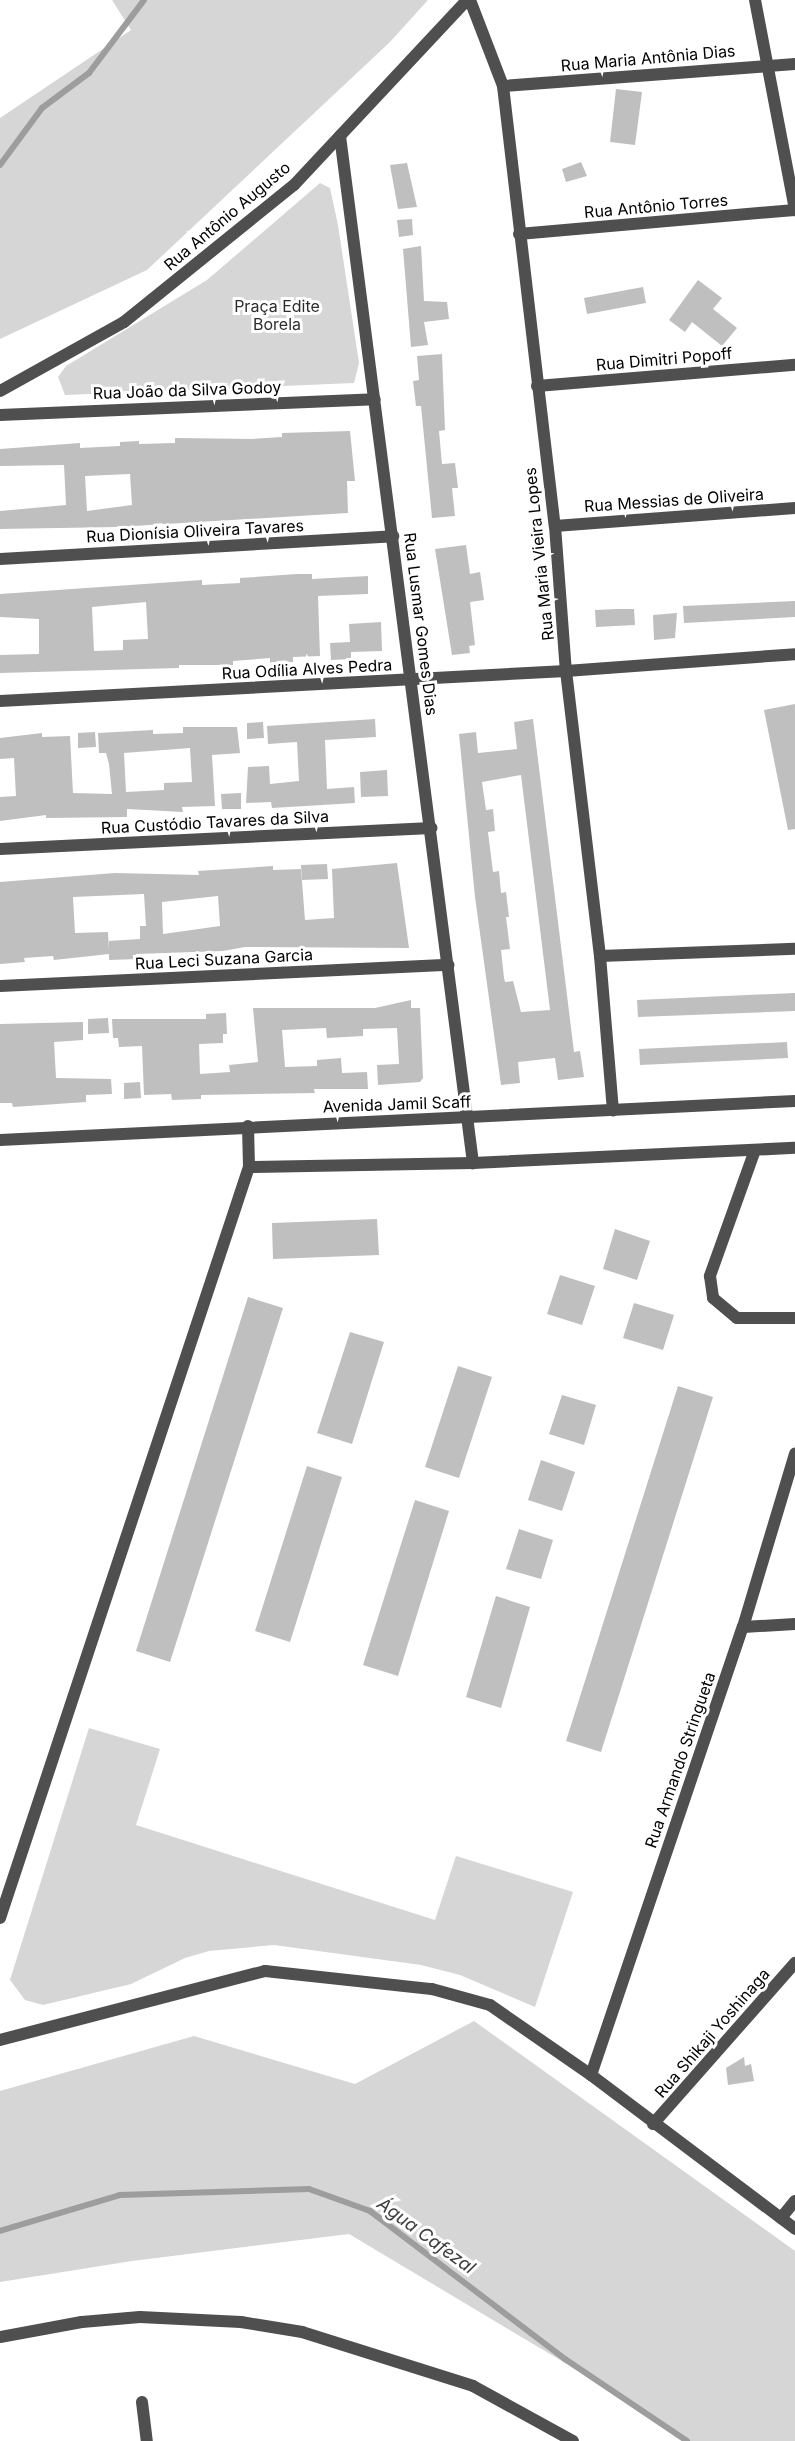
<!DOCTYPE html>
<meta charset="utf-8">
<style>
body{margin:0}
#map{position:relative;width:795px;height:2441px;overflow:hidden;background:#fff;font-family:Inter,sans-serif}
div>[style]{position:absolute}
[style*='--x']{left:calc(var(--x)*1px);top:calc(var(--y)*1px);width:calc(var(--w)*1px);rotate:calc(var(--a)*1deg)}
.green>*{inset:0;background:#d6d6d6}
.stream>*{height:6px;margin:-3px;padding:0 3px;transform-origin:3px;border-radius:3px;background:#9d9d9d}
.building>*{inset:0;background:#bfbfbf}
.street>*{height:12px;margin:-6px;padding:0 6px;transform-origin:6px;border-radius:6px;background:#4f4f4f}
span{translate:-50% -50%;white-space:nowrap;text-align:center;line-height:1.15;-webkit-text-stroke:6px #fff;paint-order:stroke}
.street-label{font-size:16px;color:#000}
.park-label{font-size:16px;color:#2d2d2d}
.water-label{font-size:18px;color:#3e3e3e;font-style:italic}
</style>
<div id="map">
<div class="green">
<div style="clip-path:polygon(112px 0,428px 0,390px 42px,147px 270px,0 339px,0 118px,131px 30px)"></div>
<div style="clip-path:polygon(320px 183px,330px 188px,338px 225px,359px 363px,354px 383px,65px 395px,58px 377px,66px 366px,207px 280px)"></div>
<div style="clip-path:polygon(89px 1728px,160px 1749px,136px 1825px,435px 1920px,456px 1856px,573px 1892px,535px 2007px,460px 1975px,421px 1965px,274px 1945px,209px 1951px,185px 1958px,131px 1984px,43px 2005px,25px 2000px,10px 1980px)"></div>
<div style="clip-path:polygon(474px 2021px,795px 2251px,795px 2441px,685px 2441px,622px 2397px,349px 2234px,132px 2261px,0 2282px,0 2091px,194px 2036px,355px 2084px)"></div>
</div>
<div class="stream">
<div style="--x:0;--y:165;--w:71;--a:-53.6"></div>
<div style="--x:42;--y:108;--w:59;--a:-36.7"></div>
<div style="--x:89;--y:73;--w:91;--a:-53"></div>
<div style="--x:0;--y:2231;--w:125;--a:-16.7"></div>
<div style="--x:120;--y:2195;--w:189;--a:-1.8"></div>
<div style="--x:309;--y:2189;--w:65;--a:19.8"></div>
<div style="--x:370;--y:2211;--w:245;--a:37.2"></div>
<div style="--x:565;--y:2359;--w:147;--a:33.9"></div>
</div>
<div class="building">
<div style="clip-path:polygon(616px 89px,642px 92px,635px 145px,610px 142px)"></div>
<div style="clip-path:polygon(581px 162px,587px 176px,566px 182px,562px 169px)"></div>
<div style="clip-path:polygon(407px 163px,417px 207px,398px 209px,390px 165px)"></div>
<div style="clip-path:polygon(412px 219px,413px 235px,399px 237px,397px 220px)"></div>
<div style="clip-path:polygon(421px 246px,424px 301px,447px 302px,449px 319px,424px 322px,428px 345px,411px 347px,403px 249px)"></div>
<div style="clip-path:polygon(698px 280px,722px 298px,713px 309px,737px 328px,722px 346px,692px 322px,685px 332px,669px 320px)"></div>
<div style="clip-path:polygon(643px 287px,646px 303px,587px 314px,584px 298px)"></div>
<div style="clip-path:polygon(442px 354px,445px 430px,439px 431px,442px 464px,455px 463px,458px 488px,452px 488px,455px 516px,432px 518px,421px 406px,416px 406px,413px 381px,419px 380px,417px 356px)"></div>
<div style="clip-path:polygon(evenodd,350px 431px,355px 481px,347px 481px,348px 513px,117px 527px,0 529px,0 511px,66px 505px,64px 465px,0 466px,0 449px,80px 443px,80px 448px,120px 446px,120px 442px,139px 441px,139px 444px,175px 443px,175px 438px,252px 439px,282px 437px,282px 433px,350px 431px,130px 474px,132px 505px,87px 511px,85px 476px,130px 474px)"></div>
<div style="clip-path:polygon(466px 545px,470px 574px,480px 572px,484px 600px,470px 602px,475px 645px,469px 646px,470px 653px,452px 655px,435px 549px)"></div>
<div style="clip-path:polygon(evenodd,297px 574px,312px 574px,312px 579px,368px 576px,368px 594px,318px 596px,320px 656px,293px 657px,293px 662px,270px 663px,270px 658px,233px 661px,233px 665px,179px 665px,179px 668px,0 673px,0 655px,39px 654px,39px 619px,0 617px,0 594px,202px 580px,202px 585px,240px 583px,240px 578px,297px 574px,146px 602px,148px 639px,123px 640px,123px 650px,94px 651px,92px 607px,146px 602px)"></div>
<div style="clip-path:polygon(795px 601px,795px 617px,684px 623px,683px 606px)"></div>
<div style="clip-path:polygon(617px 609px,634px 609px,635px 625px,596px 627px,595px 610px)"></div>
<div style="clip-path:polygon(677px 613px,675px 638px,654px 640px,653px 615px)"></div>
<div style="clip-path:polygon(381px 622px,382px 651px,351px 652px,351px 647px,351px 659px,331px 660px,330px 643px,350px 642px,349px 624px)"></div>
<div style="clip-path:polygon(795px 704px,795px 829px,788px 830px,764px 710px)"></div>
<div style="clip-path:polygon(375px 719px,376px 737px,325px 740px,327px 789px,354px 787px,355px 803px,272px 808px,271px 802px,246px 803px,248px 767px,269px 766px,270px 784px,299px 781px,297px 742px,268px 744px,267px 726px)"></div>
<div style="clip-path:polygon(evenodd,533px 719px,574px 1052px,580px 1051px,584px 1077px,558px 1080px,555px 1058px,518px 1062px,520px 1083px,501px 1085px,475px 897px,459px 734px,476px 732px,478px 753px,517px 749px,514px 722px,533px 719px,521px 775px,550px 1010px,521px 1012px,513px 981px,505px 982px,504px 978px,501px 950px,510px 949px,506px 917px,509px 917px,506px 892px,501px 893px,499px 871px,493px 872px,488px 832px,495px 831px,493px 809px,486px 810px,482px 782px,521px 775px)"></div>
<div style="clip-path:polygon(263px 722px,264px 738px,247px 739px,247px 723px)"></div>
<div style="clip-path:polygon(evenodd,183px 727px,237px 727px,240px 753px,212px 755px,215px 806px,182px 807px,183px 812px,127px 809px,127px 817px,46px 818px,46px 815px,0 821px,0 797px,16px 796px,14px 758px,0 759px,0 738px,42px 733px,42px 737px,70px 736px,73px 793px,112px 794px,109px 764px,106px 753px,99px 753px,98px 733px,153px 730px,153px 734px,183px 733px,183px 727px,190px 748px,192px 782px,164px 783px,164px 790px,126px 792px,124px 753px,190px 748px)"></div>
<div style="clip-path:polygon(95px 732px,96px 747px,78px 748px,78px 733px)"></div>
<div style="clip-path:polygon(387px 770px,388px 796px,361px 797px,360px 772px)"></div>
<div style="clip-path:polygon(241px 793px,241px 809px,222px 809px,221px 794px)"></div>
<div style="clip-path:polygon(evenodd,397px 863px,409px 948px,245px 947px,223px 951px,136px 954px,137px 959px,109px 960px,109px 954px,54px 960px,53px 956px,24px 958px,25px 962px,0 964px,0 882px,115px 873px,199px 875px,198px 871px,273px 866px,273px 870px,301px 869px,305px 920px,334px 918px,332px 869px,397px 863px,144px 894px,146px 926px,140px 926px,140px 939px,108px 941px,109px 950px,108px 932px,75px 933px,73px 897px,144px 894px,397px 863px,218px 896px,220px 926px,163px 934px,162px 902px,218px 896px)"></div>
<div style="clip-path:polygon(327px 864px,328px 879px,302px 880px,301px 865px)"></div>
<div style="clip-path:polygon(795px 993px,795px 1011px,638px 1017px,637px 1000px)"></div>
<div style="clip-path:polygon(411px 1000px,411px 1008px,420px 1008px,423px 1078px,420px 1082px,378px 1085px,377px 1065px,399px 1064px,397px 1028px,363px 1029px,363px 1036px,327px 1038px,326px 1028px,282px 1030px,285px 1067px,317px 1066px,317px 1060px,341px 1058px,342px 1073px,367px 1072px,368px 1089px,314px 1089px,315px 1093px,201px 1095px,201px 1099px,172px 1100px,171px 1094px,144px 1095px,142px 1046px,119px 1047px,118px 1038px,113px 1038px,112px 1019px,206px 1019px,206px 1014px,226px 1013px,227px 1034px,223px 1034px,223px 1043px,199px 1044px,200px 1074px,230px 1072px,229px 1065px,258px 1062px,253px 1008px,375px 1008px)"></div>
<div style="clip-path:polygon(108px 1018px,109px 1033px,88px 1034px,88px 1019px)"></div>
<div style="clip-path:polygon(83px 1022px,83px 1040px,54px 1042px,56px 1078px,111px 1079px,112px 1094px,86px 1095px,86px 1102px,13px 1107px,12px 1103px,0 1103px,0 1024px)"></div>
<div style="clip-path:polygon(787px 1042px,788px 1058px,640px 1065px,639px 1049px)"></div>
<div style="clip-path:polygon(140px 1082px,141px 1098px,124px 1099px,124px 1083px)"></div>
<div style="clip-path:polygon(377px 1219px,379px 1255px,273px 1259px,272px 1223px)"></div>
<div style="clip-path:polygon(615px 1229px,650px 1241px,637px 1280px,603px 1269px)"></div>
<div style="clip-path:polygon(560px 1275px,595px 1286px,582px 1325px,547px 1314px)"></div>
<div style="clip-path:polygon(248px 1297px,283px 1308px,170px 1662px,136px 1651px)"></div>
<div style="clip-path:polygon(634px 1303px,674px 1315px,663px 1350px,623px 1338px)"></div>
<div style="clip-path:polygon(350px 1332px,384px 1342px,352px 1444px,317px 1433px)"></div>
<div style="clip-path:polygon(458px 1366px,492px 1377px,459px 1478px,425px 1467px)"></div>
<div style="clip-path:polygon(678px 1386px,713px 1397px,601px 1752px,566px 1741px)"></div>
<div style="clip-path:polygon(562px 1395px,596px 1405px,584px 1445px,549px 1434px)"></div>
<div style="clip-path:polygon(541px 1460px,575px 1472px,562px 1511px,528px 1500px)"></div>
<div style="clip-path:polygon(307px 1466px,342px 1477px,290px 1642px,255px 1631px)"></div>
<div style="clip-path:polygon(415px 1500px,449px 1511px,398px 1676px,363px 1665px)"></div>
<div style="clip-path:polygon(519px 1529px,553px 1540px,541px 1579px,506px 1569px)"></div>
<div style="clip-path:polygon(496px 1596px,530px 1607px,501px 1708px,466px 1697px)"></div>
<div style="clip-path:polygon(744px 2057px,745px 2066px,751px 2064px,754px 2081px,728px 2085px,726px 2068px)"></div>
</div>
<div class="street">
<div style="--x:470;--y:0;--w:92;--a:69"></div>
<div style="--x:503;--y:86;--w:443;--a:83.3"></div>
<div style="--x:555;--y:526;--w:145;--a:85.7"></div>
<div style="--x:566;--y:671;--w:287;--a:83.2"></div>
<div style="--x:600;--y:956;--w:155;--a:85.2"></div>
<div style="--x:755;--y:0;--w:214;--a:79.2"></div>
<div style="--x:503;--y:86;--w:293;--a:-4.3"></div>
<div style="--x:340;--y:136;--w:1036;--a:82.62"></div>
<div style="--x:519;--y:234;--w:277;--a:-5"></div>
<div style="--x:537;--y:386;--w:259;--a:-4.7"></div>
<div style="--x:0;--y:391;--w:142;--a:-29.1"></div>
<div style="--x:124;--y:322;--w:218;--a:-38.9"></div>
<div style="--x:294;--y:185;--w:253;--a:-46.9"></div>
<div style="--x:0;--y:415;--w:375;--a:-2.4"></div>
<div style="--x:555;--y:526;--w:241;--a:-4.3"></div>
<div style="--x:0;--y:559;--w:394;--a:-3.3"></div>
<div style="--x:0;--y:701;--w:567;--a:-3.03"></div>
<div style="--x:566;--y:671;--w:230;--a:-4.2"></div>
<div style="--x:0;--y:849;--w:432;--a:-2.8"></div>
<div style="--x:600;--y:956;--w:195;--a:-2.1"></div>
<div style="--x:0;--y:986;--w:449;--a:-2.7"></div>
<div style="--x:0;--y:1140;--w:796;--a:-2.81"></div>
<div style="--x:755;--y:1150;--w:134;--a:109.7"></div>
<div style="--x:710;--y:1276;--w:22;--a:82"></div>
<div style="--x:713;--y:1298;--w:31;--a:40"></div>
<div style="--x:737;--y:1318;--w:58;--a:0"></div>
<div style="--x:249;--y:1167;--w:224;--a:-1"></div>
<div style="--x:473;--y:1163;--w:322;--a:-2.7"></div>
<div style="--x:743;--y:1627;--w:52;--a:-3.3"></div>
<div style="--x:0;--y:1918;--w:791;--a:-71.66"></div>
<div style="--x:249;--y:1167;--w:41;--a:-91.4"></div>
<div style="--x:0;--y:2040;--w:274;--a:-14.6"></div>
<div style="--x:265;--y:1971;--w:168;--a:6.2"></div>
<div style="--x:432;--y:1989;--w:60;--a:15.4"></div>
<div style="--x:490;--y:2005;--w:123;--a:34.7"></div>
<div style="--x:591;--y:2075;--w:256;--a:37"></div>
<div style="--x:591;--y:2075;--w:473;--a:-71.3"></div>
<div style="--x:743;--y:1627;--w:181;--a:-73.3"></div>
<div style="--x:653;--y:2124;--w:215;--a:-48.6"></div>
<div style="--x:781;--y:2218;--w:22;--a:-51"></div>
<div style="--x:0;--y:2337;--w:83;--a:-10.4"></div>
<div style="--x:82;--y:2322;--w:58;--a:-4.9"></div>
<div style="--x:140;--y:2317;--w:101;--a:2.8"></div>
<div style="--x:241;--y:2322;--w:62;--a:9.3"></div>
<div style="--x:302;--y:2332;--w:179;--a:17.5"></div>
<div style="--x:473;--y:2386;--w:114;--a:28.8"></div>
<div style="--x:142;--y:2402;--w:39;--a:83"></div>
</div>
<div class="street-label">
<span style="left:648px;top:58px;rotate:-5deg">Rua Maria Antônia Dias</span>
<span style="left:656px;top:206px;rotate:-5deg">Rua Antônio Torres</span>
<span style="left:227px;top:216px;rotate:-40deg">Rua Antônio Augusto</span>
<span style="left:664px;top:359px;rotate:-5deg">Rua Dimitri Popoff</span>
<span style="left:187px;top:390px;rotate:-2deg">Rua João da Silva Godoy</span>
<span style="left:674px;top:500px;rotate:-4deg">Rua Messias de Oliveira</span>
<span style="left:195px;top:531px;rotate:-3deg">Rua Dionísia Oliveira Tavares</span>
<span style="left:539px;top:554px;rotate:-96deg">Rua Maria Vieira Lopes</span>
<span style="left:421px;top:624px;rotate:83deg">Rua Lusmar Gomes Dias</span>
<span style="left:307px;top:669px;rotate:-3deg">Rua Odília Alves Pedra</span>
<span style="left:215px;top:822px;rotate:-3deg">Rua Custódio Tavares da Silva</span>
<span style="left:224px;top:959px;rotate:-3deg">Rua Leci Suzana Garcia</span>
<span style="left:397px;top:1104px;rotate:-2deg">Avenida Jamil Scaff</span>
<span style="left:680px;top:1760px;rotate:-71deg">Rua Armando Stringueta</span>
<span style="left:712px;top:2033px;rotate:-49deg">Rua Shikaji Yoshinaga</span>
</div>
<div class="park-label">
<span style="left:277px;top:315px">Praça Edite<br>Borela</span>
</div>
<div class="water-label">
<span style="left:426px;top:2236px;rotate:36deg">Água Cafezal</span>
</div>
</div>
